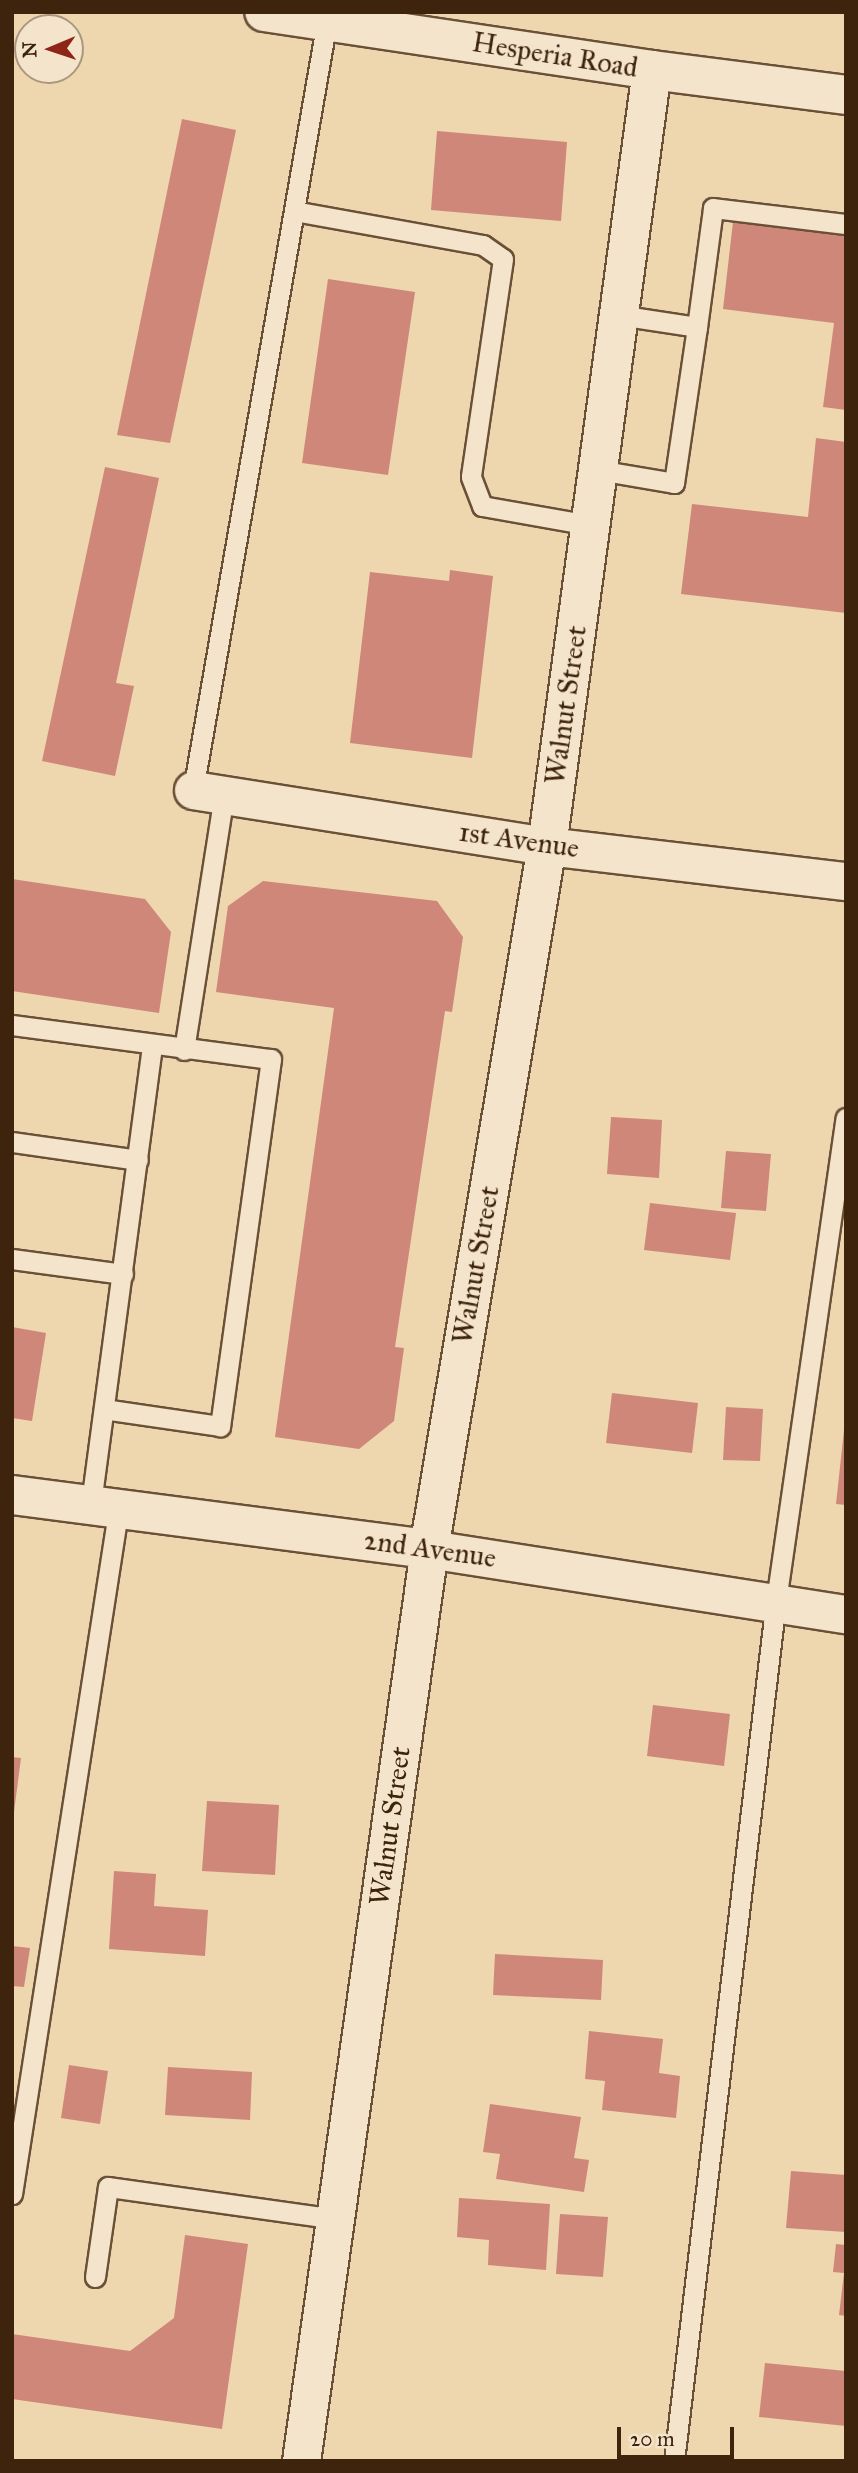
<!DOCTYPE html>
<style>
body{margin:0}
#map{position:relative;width:858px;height:2473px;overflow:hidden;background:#eed6af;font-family:"IM FELL Great Primer",serif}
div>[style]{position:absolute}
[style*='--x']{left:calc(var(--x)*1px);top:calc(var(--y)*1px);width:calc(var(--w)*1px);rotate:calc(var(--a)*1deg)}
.building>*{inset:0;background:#ce8779}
.roads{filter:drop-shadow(2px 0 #6a5036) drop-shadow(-2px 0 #6a5036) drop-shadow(0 2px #6a5036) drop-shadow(0 -2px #6a5036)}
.service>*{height:19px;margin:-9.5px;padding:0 9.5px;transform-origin:9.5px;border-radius:9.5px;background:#f4e4cb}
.minor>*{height:37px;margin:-18.5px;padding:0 18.5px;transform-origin:18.5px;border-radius:18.5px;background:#f4e4cb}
.tertiary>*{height:38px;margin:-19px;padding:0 19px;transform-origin:19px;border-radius:19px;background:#f4e4cb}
.secondary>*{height:38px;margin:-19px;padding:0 19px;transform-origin:19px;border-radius:19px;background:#f4e4cb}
span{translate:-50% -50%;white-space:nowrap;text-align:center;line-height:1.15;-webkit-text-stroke:7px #f4e4cb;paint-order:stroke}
.street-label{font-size:28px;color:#3e230d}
.frame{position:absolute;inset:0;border:14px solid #3e230d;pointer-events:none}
.north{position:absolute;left:14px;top:14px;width:70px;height:70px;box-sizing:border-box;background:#f4e4cb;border:2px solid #ab977f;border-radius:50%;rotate:268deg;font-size:19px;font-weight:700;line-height:28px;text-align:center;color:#3e230d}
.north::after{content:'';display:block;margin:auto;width:24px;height:32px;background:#8f2418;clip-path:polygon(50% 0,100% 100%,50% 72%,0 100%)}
.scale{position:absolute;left:617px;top:2427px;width:117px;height:32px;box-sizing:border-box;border:4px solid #3e230d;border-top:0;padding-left:9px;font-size:21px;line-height:24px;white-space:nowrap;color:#3e230d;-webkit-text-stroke:5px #f4e4cb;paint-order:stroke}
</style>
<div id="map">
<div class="building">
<div style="clip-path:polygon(182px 119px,236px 130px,170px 443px,117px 435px)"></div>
<div style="clip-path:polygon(437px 131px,567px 142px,561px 221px,431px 210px)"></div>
<div style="clip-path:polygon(733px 222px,846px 236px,846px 410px,823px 407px,834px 323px,723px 309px)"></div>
<div style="clip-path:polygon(328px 279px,415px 292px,388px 475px,302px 463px)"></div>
<div style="clip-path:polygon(816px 438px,846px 442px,846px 613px,681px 594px,692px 504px,808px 517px)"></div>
<div style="clip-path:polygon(105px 467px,159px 478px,116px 683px,134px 686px,115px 776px,42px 761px)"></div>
<div style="clip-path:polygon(450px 570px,493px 576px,472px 758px,350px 743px,370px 572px,449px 581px)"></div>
<div style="clip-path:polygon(12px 879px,145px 899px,171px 932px,159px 1013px,12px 991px)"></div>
<div style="clip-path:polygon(263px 881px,437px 901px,463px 937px,452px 1012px,445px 1011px,395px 1347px,404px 1348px,394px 1421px,359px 1449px,275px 1437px,334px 1008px,216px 992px,228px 906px)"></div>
<div style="clip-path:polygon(611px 1117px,662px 1120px,659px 1178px,607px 1174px)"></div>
<div style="clip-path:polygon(726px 1151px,771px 1154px,766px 1211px,721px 1208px)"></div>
<div style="clip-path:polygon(650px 1203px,736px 1213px,730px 1260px,644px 1250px)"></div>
<div style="clip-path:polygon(12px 1327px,46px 1333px,32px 1421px,12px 1418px)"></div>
<div style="clip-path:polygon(612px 1393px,698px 1403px,692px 1453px,606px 1443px)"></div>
<div style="clip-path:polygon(726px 1407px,763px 1409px,760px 1461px,723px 1460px)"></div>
<div style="clip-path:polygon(844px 1430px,846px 1430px,846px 1505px,836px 1504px)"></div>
<div style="clip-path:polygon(653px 1705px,730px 1714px,724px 1766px,647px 1756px)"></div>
<div style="clip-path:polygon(12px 1757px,21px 1758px,14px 1812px,12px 1812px)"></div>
<div style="clip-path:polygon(207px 1801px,279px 1805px,275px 1875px,202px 1871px)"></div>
<div style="clip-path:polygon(114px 1871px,156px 1874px,154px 1906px,208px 1910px,205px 1956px,109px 1949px)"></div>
<div style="clip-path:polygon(12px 1946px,30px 1948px,24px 1987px,12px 1986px)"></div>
<div style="clip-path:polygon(495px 1954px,603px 1960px,601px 2000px,493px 1995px)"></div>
<div style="clip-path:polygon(589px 2031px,663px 2039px,659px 2073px,680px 2076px,676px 2118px,602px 2110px,605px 2081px,585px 2079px)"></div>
<div style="clip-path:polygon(69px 2065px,108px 2071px,100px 2124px,61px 2118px)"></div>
<div style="clip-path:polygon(168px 2067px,252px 2072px,250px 2120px,165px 2115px)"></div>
<div style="clip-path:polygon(490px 2104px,581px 2117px,574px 2158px,589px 2160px,584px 2192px,496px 2179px,500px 2154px,483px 2152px)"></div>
<div style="clip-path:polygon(791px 2171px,846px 2175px,846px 2232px,786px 2228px)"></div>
<div style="clip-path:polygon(459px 2198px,550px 2204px,546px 2270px,488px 2265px,489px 2240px,457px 2237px)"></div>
<div style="clip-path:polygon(560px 2214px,608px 2217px,603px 2277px,556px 2274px)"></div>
<div style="clip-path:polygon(185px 2235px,248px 2244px,222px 2429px,12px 2399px,12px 2334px,130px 2351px,174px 2318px)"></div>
<div style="clip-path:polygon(836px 2244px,846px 2245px,846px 2316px,839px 2315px,844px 2273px,833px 2272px)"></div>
<div style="clip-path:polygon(765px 2363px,846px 2371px,846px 2426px,759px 2417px)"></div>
</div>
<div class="roads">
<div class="service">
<div style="--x:294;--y:211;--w:192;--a:10.2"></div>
<div style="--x:483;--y:245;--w:24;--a:35"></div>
<div style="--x:503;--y:259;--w:220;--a:98.4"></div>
<div style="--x:471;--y:477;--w:31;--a:69"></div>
<div style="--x:482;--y:506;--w:110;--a:10"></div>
<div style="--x:697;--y:327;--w:120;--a:-82.3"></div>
<div style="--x:713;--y:208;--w:134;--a:6.9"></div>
<div style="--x:598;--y:470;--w:77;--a:9.7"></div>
<div style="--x:674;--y:483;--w:158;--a:-81.6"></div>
<div style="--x:697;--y:327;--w:79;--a:-171.3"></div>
<div style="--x:193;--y:790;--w:781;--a:-80.12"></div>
<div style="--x:12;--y:1025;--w:261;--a:7.5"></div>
<div style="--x:271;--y:1059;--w:371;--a:97.9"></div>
<div style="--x:220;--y:1426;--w:117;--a:-171.7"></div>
<div style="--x:184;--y:1050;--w:258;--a:-81.1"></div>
<div style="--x:12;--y:1142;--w:127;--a:8.1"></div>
<div style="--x:12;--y:1259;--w:112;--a:7.7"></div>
<div style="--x:91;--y:1503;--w:462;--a:-82.4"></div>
<div style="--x:12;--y:2194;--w:696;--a:-81.16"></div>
<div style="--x:95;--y:2277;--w:91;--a:-81.8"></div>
<div style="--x:108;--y:2187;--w:229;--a:8"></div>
<div style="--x:674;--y:2461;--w:866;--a:-83.24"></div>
<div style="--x:776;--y:1601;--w:488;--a:-81.8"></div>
</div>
<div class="minor">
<div style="--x:193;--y:790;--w:358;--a:9"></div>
<div style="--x:547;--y:846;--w:301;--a:6.7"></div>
<div style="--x:301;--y:2461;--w:921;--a:-82.01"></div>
<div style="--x:429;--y:1549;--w:422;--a:8.9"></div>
</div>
<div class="tertiary">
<div style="--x:652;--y:70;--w:196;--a:7.3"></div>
</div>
<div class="secondary">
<div style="--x:12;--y:1495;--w:420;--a:7.4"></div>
<div style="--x:429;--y:1549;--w:713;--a:-80.47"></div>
<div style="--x:547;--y:846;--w:783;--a:-82.29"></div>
<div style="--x:652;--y:70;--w:392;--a:-171.5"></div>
</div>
</div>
<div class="street-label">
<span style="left:555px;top:55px;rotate:9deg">Hesperia Road</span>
<span style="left:566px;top:705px;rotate:-82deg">Walnut Street</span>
<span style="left:519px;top:840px;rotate:8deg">1st Avenue</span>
<span style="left:476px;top:1265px;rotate:-80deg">Walnut Street</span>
<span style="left:430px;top:1549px;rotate:8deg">2nd Avenue</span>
<span style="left:390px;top:1826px;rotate:-82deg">Walnut Street</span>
</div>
<div class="frame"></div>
<div class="north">N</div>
<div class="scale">20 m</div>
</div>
